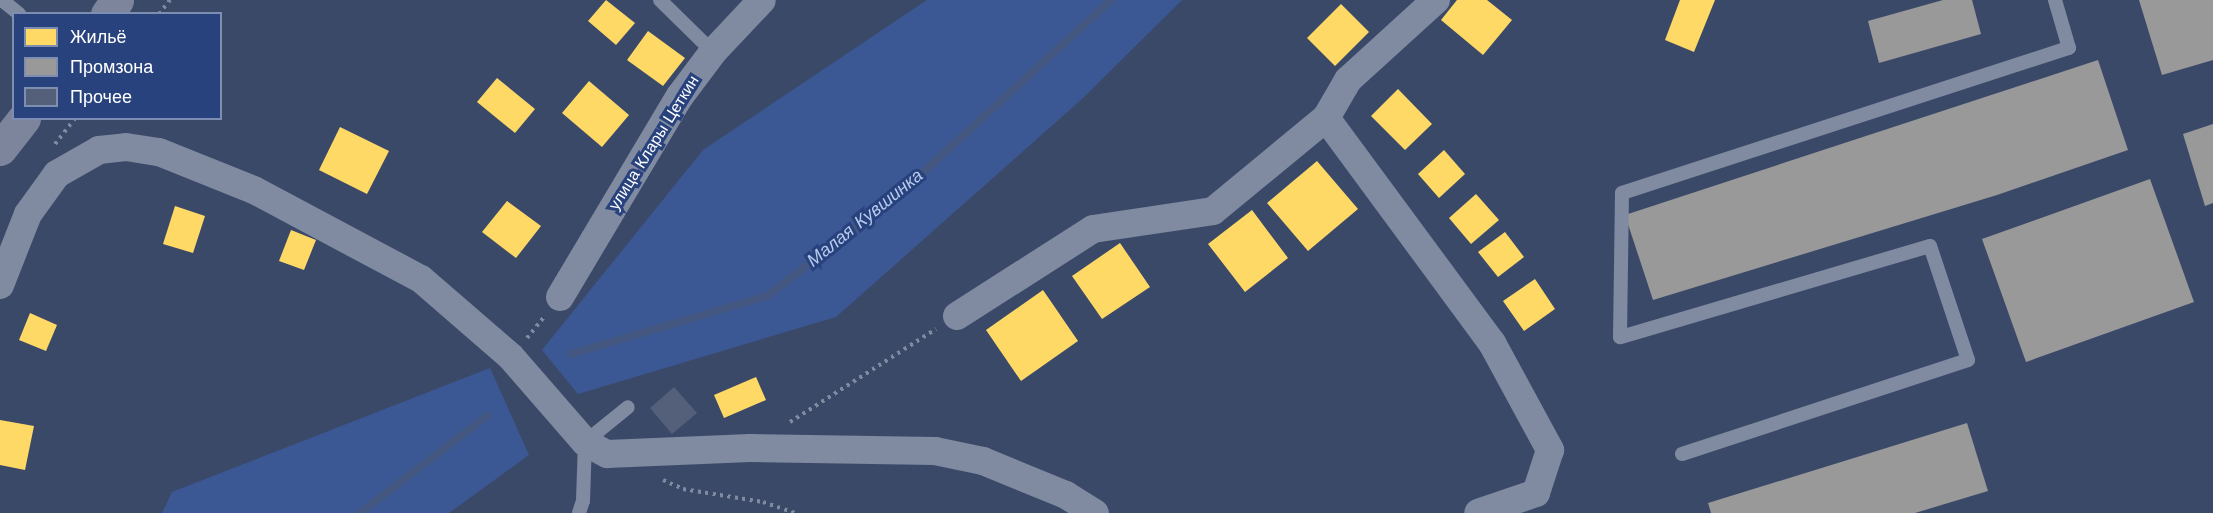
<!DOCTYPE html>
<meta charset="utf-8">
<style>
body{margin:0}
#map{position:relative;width:2213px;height:513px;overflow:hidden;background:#3b4969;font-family:"Work Sans",sans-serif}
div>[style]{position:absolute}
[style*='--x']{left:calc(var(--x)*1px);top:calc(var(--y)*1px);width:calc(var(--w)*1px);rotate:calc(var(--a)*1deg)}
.green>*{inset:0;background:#3b5894}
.homes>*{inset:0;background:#ffd966}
.industry>*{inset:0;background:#999}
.stream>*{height:8px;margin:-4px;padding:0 4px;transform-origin:4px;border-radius:4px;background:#435781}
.building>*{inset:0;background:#54607a}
.path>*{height:4px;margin-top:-2px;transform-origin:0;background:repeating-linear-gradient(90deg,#808aa0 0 3px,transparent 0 7.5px)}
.service>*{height:14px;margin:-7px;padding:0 7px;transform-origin:7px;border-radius:7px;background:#808aa0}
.minor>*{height:28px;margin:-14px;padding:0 14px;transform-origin:14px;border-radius:14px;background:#808aa0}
.secondary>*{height:33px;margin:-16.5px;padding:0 16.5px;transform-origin:16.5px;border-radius:16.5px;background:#7c859c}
span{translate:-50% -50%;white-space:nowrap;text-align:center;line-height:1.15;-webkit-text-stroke:6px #27427d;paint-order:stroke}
.street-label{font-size:16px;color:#fff}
.water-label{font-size:18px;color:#b8caed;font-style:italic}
.legend{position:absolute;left:12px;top:12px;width:210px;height:108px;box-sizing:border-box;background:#27427d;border:2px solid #7d8eb1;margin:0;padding:8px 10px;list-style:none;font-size:18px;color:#fff}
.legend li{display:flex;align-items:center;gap:12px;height:30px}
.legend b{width:30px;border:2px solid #7d8eb1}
</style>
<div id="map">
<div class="green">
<div style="clip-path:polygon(927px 0,1182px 0,1082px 99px,836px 317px,578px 394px,542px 350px,703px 150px)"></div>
<div style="clip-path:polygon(490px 368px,529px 455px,449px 513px,162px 513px,172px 492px)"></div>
</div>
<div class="homes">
<div style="clip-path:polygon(606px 0,635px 23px,616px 45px,588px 21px)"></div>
<div style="clip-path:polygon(1457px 0,1487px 0,1512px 20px,1483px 55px,1441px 20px)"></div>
<div style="clip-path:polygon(1680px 0,1715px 0,1694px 52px,1665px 40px)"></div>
<div style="clip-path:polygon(1341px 4px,1369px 32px,1335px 66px,1307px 38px)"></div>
<div style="clip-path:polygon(648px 31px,685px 58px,663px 86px,627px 60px)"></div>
<div style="clip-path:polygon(497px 78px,535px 109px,515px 133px,477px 102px)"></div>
<div style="clip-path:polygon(589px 81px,629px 115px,602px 147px,562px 113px)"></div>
<div style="clip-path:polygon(1398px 89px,1432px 124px,1405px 150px,1371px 116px)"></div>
<div style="clip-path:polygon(340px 127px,389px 151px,367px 194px,319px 170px)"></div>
<div style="clip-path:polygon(1444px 150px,1465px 174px,1439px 198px,1418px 174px)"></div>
<div style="clip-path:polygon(1317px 161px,1358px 209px,1308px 251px,1267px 203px)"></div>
<div style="clip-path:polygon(1476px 194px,1499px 220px,1471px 244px,1449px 218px)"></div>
<div style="clip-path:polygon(507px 201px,541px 226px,516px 258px,482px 232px)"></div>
<div style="clip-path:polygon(175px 206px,205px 216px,193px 253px,163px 244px)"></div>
<div style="clip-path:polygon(1252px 210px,1288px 258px,1245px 292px,1208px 244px)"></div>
<div style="clip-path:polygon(291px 230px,316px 240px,304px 270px,279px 261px)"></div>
<div style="clip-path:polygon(1505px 232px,1524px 257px,1498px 277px,1478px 252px)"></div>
<div style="clip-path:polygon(1120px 243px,1150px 287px,1102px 319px,1072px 276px)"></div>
<div style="clip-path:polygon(1535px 279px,1555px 309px,1524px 331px,1503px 301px)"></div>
<div style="clip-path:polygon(1043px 290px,1078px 341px,1021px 381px,986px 330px)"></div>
<div style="clip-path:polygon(30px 313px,57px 325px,46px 351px,19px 340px)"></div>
<div style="clip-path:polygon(756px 377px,766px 400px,724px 418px,714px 395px)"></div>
<div style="clip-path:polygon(0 420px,34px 426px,25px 470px,0 465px)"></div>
</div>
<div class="industry">
<div style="clip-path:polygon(1943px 0,1972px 0,1981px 34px,1879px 63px,1868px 21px)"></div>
<div style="clip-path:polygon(2139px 0,2213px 0,2213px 60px,2162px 75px)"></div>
<div style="clip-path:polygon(2098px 60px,2128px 150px,1997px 195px,1653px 300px,1625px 215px)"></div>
<div style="clip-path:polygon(2213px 124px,2213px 203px,2205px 206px,2183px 134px)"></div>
<div style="clip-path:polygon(2150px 179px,2194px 302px,2026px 362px,1982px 239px)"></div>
<div style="clip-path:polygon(1967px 423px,1988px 491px,1915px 513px,1711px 513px,1708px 503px)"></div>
</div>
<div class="stream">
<div style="--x:571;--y:354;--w:204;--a:-16.5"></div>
<div style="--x:767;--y:296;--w:161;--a:-37.4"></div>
<div style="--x:895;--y:198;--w:293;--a:-42.5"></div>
<div style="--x:360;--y:513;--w:160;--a:-37.4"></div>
</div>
<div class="building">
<div style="clip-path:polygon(674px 387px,697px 413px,672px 434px,650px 408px)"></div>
</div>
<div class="path">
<div style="--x:159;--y:14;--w:18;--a:-52"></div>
<div style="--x:55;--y:144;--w:33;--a:-52"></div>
<div style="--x:527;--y:338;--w:28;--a:-51"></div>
<div style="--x:790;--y:422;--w:173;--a:-32.5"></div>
<div style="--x:663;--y:480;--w:22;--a:24"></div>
<div style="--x:683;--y:489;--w:81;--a:9.2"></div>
<div style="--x:763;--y:502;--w:34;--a:19"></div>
</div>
<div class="service">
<div style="--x:2;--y:0;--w:22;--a:39"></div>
<div style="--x:660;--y:0;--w:74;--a:44.5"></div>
<div style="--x:1682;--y:454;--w:301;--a:-18.2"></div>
<div style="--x:1968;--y:360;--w:120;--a:-108.4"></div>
<div style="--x:1930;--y:246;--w:323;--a:163.6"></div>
<div style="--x:1620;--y:337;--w:144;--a:-89.2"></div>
<div style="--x:1622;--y:193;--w:470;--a:-18"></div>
<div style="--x:2069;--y:48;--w:50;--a:-106.3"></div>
<div style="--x:579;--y:513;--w:13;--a:-72"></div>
<div style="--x:583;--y:501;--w:59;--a:-88.1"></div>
<div style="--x:585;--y:442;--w:55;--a:-39.1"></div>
</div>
<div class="minor">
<div style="--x:1326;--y:118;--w:280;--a:53.6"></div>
<div style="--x:1492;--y:343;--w:122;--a:61.5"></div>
<div style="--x:1550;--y:450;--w:45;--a:108"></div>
<div style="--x:1536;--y:493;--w:61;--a:161"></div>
<div style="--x:0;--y:285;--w:76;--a:-68.5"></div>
<div style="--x:28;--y:214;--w:49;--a:-54.1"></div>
<div style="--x:57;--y:174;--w:48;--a:-29.7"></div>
<div style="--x:99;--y:150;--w:27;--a:-6"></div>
<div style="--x:126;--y:147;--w:33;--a:9"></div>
<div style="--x:159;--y:152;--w:102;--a:21.8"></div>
<div style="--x:254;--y:190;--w:189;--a:28.1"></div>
<div style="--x:421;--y:279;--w:119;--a:40.9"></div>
<div style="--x:511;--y:357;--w:113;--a:49"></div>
<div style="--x:585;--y:442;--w:25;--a:29"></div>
<div style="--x:607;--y:454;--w:143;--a:-2.4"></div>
<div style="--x:750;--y:448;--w:185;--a:0.9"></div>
<div style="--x:935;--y:451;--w:49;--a:11.8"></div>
<div style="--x:983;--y:461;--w:90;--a:22.3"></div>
<div style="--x:1066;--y:495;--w:34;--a:32"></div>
<div style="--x:560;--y:297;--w:234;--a:-59.2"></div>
<div style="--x:680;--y:96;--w:55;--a:-53.1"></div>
<div style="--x:713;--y:52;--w:71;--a:-46.7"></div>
<div style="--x:957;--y:316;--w:161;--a:-32.6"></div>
<div style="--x:1093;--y:229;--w:121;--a:-8.5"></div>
<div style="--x:1213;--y:211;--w:146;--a:-39.5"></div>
<div style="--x:1326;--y:118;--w:44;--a:-59.9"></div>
<div style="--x:1348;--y:80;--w:119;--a:-42.3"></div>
</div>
<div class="secondary">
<div style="--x:107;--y:14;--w:17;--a:-54"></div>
<div style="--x:0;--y:149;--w:39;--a:-52"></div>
</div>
<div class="street-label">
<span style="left:654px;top:143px;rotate:-58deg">улица Клары Цеткин</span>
</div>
<div class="water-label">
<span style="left:865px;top:218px;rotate:-39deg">Малая Кувшинка</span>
</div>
<ul class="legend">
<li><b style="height:16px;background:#ffd966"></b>Жильё</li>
<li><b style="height:16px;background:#999"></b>Промзона</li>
<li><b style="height:16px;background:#54607a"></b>Прочее</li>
</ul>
</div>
